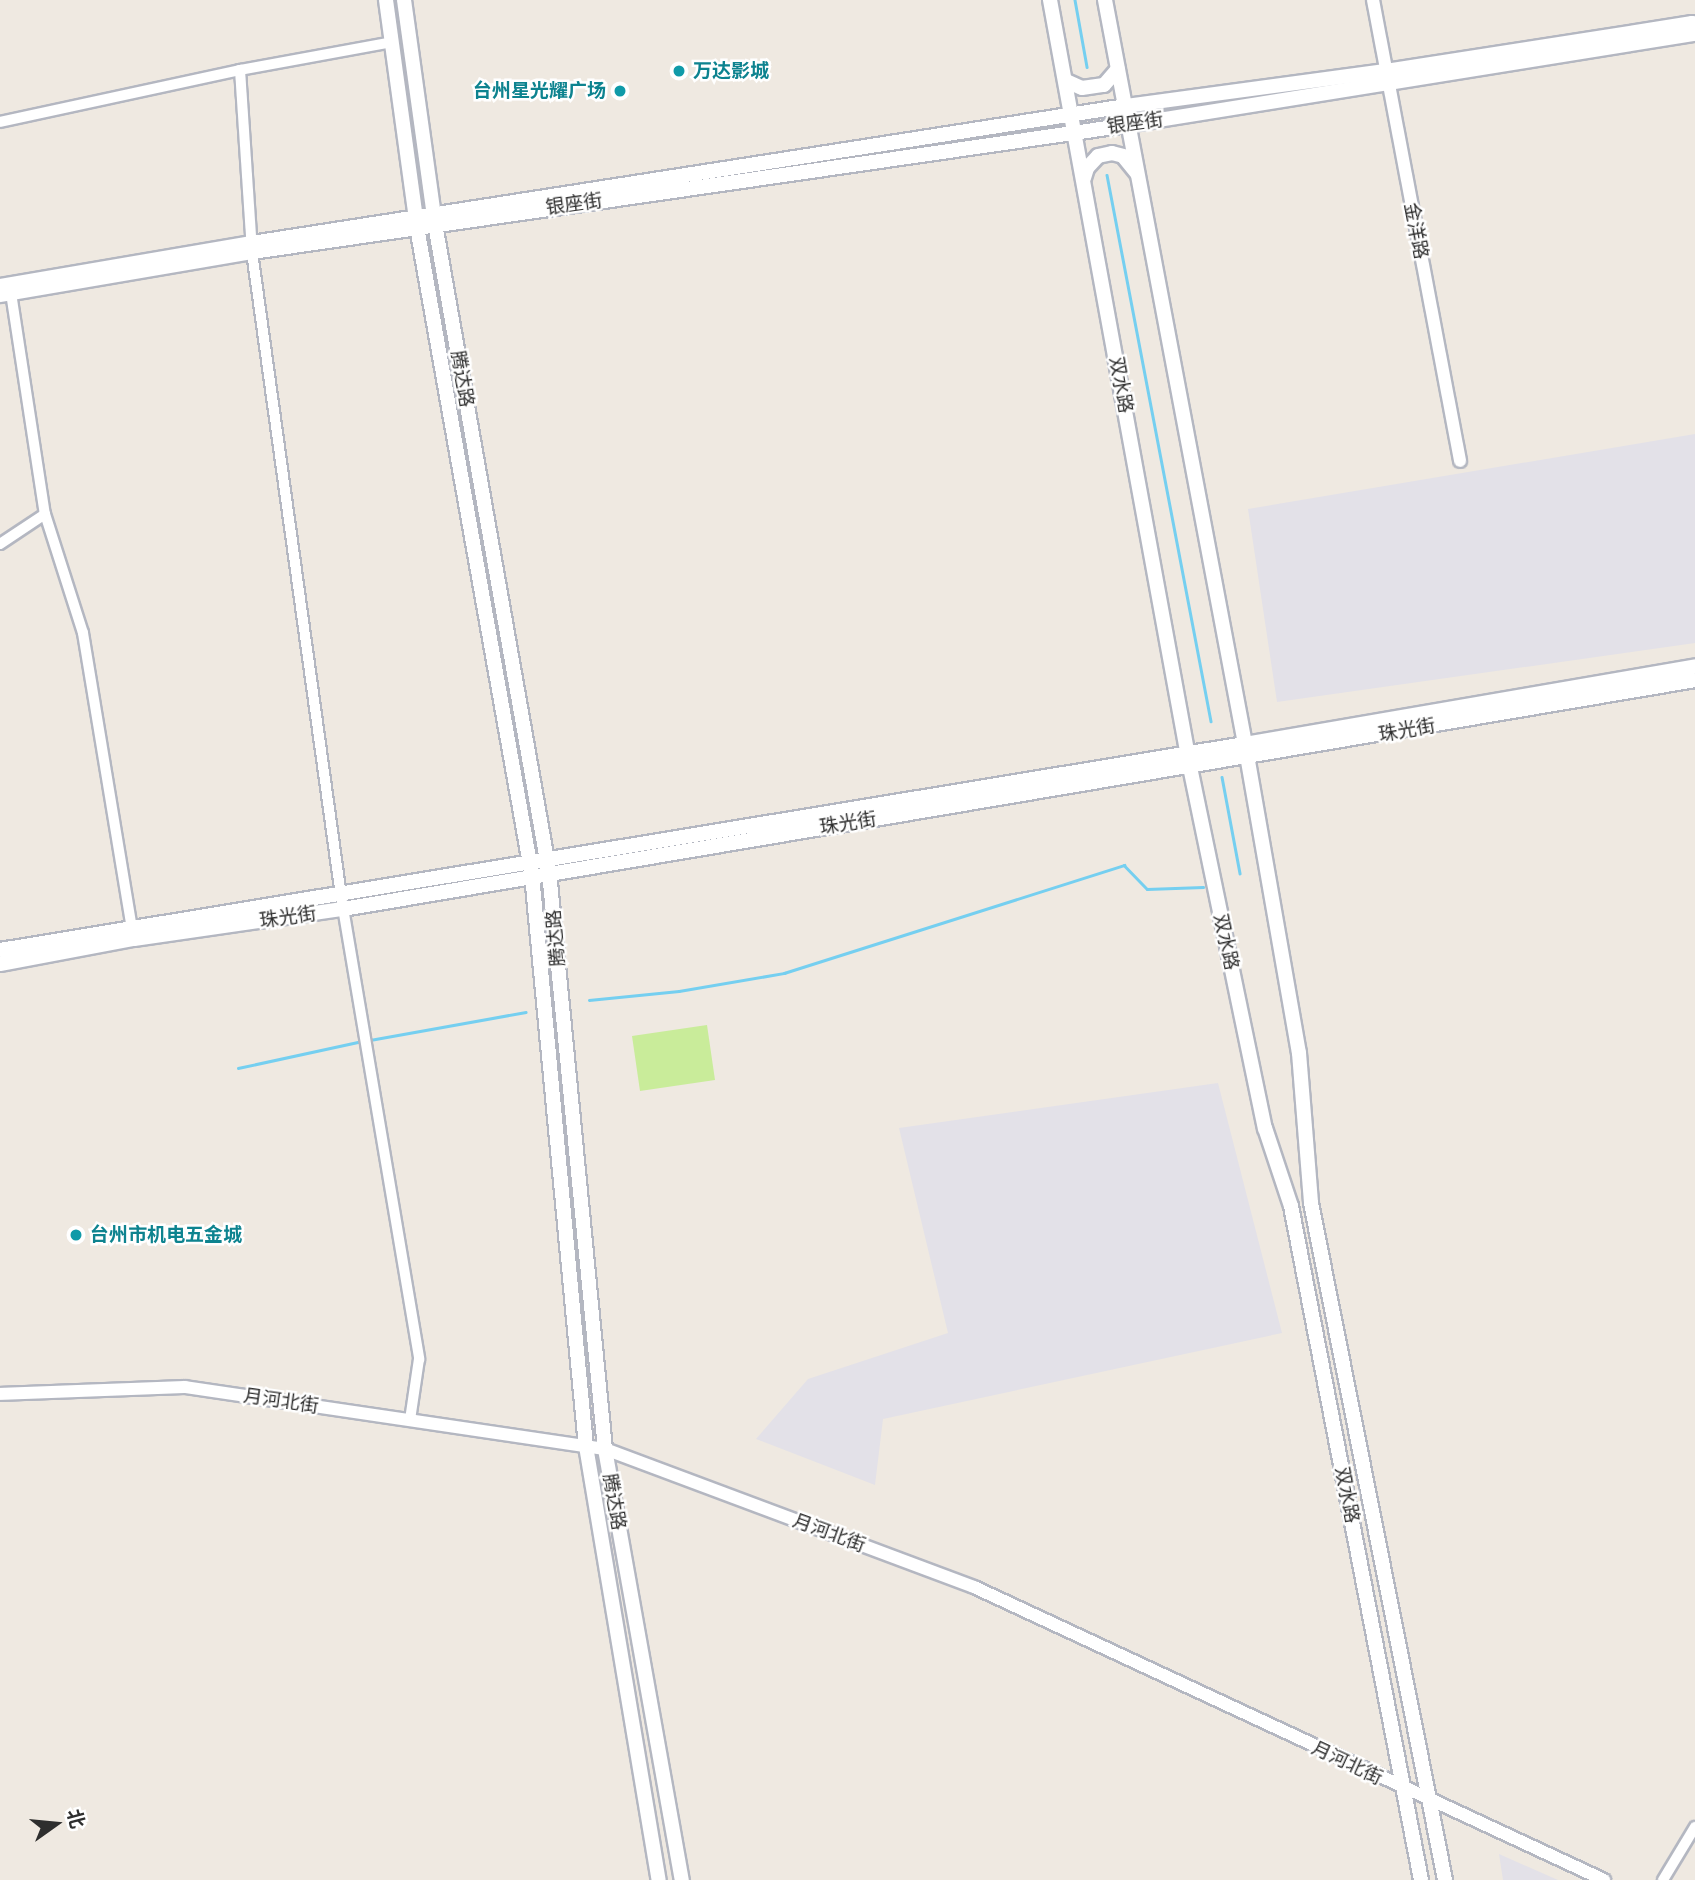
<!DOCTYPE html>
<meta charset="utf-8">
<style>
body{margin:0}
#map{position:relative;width:1695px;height:1880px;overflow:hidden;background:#efe9e1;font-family:"PT Sans Narrow","Noto Sans SC",sans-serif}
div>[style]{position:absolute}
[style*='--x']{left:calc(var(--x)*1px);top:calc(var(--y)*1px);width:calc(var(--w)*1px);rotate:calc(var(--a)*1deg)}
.industrial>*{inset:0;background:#e3e1e8}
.pitch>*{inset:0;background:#c9ec9a}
.stream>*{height:2.5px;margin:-1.25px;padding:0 1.25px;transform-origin:1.25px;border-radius:1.25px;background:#75cff0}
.roads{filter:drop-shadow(2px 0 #b4b7c1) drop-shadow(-2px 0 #b4b7c1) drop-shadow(0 2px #b4b7c1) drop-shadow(0 -2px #b4b7c1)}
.minor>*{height:10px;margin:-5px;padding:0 5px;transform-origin:5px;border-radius:5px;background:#fff}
.tertiary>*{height:12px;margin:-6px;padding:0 6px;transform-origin:6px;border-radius:6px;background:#fff}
.secondary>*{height:14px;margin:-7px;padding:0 7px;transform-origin:7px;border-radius:7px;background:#fff}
.dots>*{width:19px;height:19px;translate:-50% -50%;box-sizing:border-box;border:4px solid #fff;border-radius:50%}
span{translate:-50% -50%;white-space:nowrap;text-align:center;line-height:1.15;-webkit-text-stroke:5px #fff;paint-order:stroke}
.culture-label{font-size:19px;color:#0d838f;font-weight:700}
.left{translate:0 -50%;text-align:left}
.right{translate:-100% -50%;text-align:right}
.street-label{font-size:19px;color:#2e2e2e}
.north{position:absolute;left:21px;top:1789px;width:70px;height:70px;-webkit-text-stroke:5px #fff;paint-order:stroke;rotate:75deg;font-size:19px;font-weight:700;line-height:28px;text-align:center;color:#2e2e2e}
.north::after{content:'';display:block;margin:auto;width:24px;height:32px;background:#2e2e2e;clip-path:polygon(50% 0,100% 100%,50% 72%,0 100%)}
</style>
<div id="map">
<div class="industrial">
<div style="clip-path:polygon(1695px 434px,1695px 643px,1277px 702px,1248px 509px)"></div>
<div style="clip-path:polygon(1218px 1083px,1282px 1333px,883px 1419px,875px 1485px,756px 1439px,808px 1379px,948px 1333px,899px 1128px)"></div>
<div style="clip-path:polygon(1499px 1854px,1558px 1880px,1503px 1880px)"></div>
</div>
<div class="pitch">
<div style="clip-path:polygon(707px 1025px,715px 1080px,640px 1091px,632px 1036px)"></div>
</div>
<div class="stream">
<div style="--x:1075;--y:0;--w:68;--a:79.8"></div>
<div style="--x:1107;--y:175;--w:556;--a:79.22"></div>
<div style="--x:1222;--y:777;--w:98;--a:79.4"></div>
<div style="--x:589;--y:1000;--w:90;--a:-5.7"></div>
<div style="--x:679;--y:991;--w:107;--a:-9.7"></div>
<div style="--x:784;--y:973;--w:357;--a:-17.6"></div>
<div style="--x:1124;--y:865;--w:33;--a:46"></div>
<div style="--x:1147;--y:889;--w:56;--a:-2"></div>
<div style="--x:370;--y:1040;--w:158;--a:-10.2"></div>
<div style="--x:238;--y:1068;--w:128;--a:-12.2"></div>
</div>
<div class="roads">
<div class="minor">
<div style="--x:240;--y:70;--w:182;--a:86.2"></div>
<div style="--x:252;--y:252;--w:650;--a:82.13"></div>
<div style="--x:341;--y:896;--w:470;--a:80.4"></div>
<div style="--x:419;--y:1359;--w:62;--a:98.4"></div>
<div style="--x:0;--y:122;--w:246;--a:-12.2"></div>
<div style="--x:240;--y:70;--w:155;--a:-10.4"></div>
<div style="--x:11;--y:293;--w:224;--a:81.3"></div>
<div style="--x:45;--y:514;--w:125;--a:72.3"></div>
<div style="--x:83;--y:633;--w:299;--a:80.6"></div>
<div style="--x:0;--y:544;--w:54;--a:-33.7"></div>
<div style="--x:1663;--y:1880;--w:62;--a:-58.9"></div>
</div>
<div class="tertiary">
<div style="--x:1373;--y:0;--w:469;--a:79.3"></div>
<div style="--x:0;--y:1394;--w:185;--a:-2.2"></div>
<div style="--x:185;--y:1387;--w:425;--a:8.4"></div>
<div style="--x:605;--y:1449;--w:394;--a:20.5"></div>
<div style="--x:974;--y:1587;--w:695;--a:24.94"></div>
</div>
<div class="secondary">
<div style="--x:386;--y:0;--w:229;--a:82.2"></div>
<div style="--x:417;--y:227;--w:658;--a:79.94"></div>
<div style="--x:532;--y:875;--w:574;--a:84.6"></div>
<div style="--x:586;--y:1446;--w:440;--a:80.5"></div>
<div style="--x:404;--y:0;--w:226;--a:82.1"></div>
<div style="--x:435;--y:224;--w:658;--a:80.02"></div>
<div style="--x:549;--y:872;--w:580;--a:84.46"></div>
<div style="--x:605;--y:1449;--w:438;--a:79.9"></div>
<div style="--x:1050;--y:0;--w:780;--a:79.66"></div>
<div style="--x:1190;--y:767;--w:369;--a:78.3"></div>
<div style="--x:1265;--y:1128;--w:82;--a:71.6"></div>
<div style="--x:1291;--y:1206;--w:686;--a:79.08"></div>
<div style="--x:1105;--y:0;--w:757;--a:79.34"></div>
<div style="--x:1245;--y:744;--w:314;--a:80.1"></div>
<div style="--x:1299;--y:1053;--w:150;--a:85.4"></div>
<div style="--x:1311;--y:1203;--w:690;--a:78.8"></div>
<div style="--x:1066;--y:81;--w:17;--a:24"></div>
<div style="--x:1082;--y:88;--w:22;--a:-8"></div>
<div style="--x:1104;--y:85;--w:21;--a:-49"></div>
<div style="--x:1084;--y:178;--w:10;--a:-73"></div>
<div style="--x:1087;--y:168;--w:16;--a:-47"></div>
<div style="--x:1098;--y:156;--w:14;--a:-12"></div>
<div style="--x:1112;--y:153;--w:11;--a:15"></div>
<div style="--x:1123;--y:156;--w:22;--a:51"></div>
<div style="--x:0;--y:286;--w:256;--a:-9.7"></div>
<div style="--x:252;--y:243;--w:885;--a:-8.91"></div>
<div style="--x:1126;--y:106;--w:262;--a:-7.7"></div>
<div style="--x:1386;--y:71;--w:310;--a:-8.9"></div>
<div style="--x:1692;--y:23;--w:11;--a:85"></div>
<div style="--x:1693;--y:34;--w:572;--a:170.85"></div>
<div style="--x:1128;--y:125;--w:885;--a:171.75"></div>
<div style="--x:252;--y:252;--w:256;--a:170.3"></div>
<div style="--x:0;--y:950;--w:1262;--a:-9.4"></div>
<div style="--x:1245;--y:744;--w:457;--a:-9.8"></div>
<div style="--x:0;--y:964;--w:136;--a:-10.6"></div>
<div style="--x:134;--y:939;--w:211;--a:-8.2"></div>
<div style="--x:343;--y:909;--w:1371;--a:-9.61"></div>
</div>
</div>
<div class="dots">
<div style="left:679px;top:71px;background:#0f9aa8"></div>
<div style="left:620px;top:91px;background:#0f9aa8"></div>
<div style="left:76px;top:1235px;background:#0f9aa8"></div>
</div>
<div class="culture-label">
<span class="left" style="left:693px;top:71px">万达影城</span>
<span class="right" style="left:606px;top:91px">台州星光耀广场</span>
<span class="left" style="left:90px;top:1235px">台州市机电五金城</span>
</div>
<div class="street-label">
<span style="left:1135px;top:123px;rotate:-8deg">银座街</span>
<span style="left:574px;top:204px;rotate:-8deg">银座街</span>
<span style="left:1416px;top:231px;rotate:79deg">金洋路</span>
<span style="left:462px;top:379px;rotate:80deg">腾达路</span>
<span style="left:1121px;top:385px;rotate:80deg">双水路</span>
<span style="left:1407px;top:730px;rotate:-10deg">珠光街</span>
<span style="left:848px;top:823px;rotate:-9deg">珠光街</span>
<span style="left:288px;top:917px;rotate:-8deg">珠光街</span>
<span style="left:556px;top:938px;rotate:-95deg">腾达路</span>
<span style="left:1226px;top:942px;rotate:78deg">双水路</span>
<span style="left:281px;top:1401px;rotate:8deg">月河北街</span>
<span style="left:1347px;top:1495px;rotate:79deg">双水路</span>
<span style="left:614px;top:1502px;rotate:80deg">腾达路</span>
<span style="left:829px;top:1533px;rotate:20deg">月河北街</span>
<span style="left:1347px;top:1763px;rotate:25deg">月河北街</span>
</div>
<div class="north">北</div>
</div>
